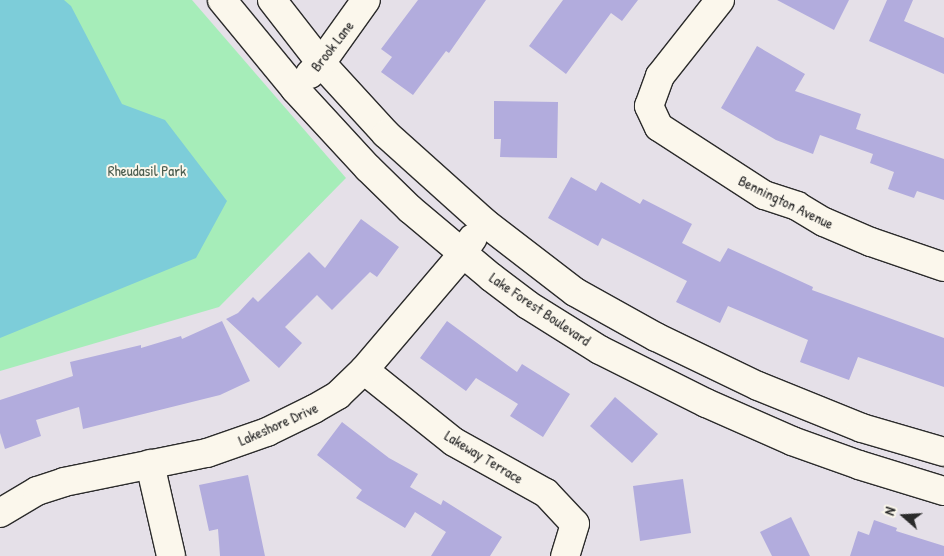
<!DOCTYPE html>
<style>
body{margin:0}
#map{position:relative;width:944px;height:556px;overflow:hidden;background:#e5e0e8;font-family:"Patrick Hand",sans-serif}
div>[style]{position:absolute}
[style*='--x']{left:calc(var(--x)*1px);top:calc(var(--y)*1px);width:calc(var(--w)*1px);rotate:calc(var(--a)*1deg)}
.green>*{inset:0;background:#a6edb9}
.water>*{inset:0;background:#7dcdd9}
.building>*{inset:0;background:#b2acdd}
.roads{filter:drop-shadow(1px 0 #2b2b2b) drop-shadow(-1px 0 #2b2b2b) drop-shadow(0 1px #2b2b2b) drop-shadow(0 -1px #2b2b2b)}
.minor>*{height:28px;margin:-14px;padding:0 14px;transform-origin:14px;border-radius:14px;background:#fbf7ec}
span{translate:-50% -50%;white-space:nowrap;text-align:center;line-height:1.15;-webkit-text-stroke:4px #fbf7ec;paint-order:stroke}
.street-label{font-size:15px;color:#2b2b2b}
.park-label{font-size:15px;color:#4a5c4e}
.north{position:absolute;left:879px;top:491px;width:50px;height:50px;-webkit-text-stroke:4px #fbf7ec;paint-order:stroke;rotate:289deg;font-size:14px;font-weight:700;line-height:20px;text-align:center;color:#2b2b2b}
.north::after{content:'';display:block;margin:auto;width:18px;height:22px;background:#2b2b2b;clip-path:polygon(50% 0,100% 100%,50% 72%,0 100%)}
</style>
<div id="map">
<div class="green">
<div style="clip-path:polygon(0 0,192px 0,346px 178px,219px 307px,0 371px)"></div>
</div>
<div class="water">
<div style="clip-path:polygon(0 0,64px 0,71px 6px,122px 104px,165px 120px,227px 201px,196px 258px,0 338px)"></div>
</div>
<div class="building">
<div style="clip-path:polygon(418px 0,486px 0,449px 53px,446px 51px,413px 95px,381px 72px,392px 57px,381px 49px)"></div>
<div style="clip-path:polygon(563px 0,638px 0,622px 21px,611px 13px,566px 74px,529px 46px)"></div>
<div style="clip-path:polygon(777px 0,849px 0,834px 30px)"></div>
<div style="clip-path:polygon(887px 0,913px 0,904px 21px,944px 38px,944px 74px,869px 41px)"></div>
<div style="clip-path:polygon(757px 46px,805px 74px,795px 91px,861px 114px,856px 129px,944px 159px,944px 200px,917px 191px,914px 198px,888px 189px,894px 172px,870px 163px,873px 154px,820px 135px,813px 154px,776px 140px,721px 108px)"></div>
<div style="clip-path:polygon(494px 101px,558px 102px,557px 158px,500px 157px,501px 139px,494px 139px)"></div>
<div style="clip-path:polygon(571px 177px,596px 191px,601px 182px,640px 204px,643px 199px,692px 224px,682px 243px,720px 262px,728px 248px,813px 287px,812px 290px,944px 338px,944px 387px,858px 357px,849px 380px,800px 362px,808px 340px,728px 306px,720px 323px,676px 302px,687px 281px,602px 238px,598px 246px,548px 218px)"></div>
<div style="clip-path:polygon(361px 219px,399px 247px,377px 277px,370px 272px,332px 310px,317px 295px,285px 327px,302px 343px,279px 368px,226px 319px,238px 313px,253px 297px,258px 302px,309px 252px,325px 268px)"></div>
<div style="clip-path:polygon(222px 321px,250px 381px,220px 395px,83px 429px,79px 407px,36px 420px,41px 436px,5px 449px,0 433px,0 400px,73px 376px,70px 362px,141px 345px,141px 348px,181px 336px,182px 339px)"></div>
<div style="clip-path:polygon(447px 321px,517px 372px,522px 364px,570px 394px,543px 437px,510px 416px,518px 404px,476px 378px,466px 391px,420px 358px)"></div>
<div style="clip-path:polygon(615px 397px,658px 434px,632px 463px,590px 426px)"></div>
<div style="clip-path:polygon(342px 422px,389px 458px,418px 474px,410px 487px,441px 505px,443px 500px,502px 537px,490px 556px,431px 556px,446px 532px,415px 512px,405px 528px,356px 498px,362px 490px,317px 455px)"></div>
<div style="clip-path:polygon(248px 475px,265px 556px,220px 556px,218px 529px,209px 531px,199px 485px)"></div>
<div style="clip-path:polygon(683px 479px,691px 533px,640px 541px,633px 486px)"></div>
<div style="clip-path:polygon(791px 517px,810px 556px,772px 556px,760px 532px)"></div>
<div style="clip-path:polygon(874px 520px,897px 528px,896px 531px,944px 546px,944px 556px,850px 556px,858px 531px,869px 535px)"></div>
</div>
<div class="roads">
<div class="minor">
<div style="--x:222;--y:0;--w:115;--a:50.6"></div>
<div style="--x:295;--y:89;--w:108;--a:47.3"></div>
<div style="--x:368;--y:168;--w:59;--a:44.3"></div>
<div style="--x:410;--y:209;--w:106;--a:40"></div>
<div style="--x:491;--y:277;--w:46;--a:37.1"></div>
<div style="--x:528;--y:305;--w:85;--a:32"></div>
<div style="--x:600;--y:350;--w:119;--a:26.6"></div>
<div style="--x:706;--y:403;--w:94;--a:23.8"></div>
<div style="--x:792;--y:441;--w:71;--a:19.7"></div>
<div style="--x:859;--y:465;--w:89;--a:17"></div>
<div style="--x:272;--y:0;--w:80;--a:52.1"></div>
<div style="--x:321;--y:63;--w:96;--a:47.5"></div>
<div style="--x:386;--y:134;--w:132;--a:41.9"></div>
<div style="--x:484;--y:222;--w:115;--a:37.6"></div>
<div style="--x:575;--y:292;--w:93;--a:29.1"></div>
<div style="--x:656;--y:337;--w:113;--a:25.7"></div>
<div style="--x:758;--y:386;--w:112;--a:22"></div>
<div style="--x:862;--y:428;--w:85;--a:16.3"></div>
<div style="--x:720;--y:0;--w:97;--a:128.3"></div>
<div style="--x:660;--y:76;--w:32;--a:110"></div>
<div style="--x:649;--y:106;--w:23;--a:65"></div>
<div style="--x:659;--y:127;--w:125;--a:32.9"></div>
<div style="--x:764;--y:195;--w:35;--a:18"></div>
<div style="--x:797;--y:206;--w:31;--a:31"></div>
<div style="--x:824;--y:222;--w:51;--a:23.1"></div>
<div style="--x:871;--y:242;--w:77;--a:18.9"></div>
<div style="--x:310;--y:74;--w:16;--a:-45"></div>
<div style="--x:321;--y:63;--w:77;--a:-54.5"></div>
<div style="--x:364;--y:370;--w:115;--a:38.7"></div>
<div style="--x:454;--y:442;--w:105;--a:29"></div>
<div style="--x:546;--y:493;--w:42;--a:46.9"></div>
<div style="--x:575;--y:524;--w:34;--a:107"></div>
<div style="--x:150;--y:464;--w:94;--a:77.1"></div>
<div style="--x:0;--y:513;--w:43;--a:-30.7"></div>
<div style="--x:37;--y:491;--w:28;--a:-18"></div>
<div style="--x:64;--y:482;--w:146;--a:-11.5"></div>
<div style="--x:207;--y:453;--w:64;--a:-19.3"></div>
<div style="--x:267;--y:432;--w:52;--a:-26.1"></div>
<div style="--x:314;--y:409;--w:28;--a:-30"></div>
<div style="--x:338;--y:395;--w:36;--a:-44"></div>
<div style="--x:364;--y:370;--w:142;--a:-49.6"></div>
<div style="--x:456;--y:262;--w:29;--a:-55"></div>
</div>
</div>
<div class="street-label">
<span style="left:332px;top:46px;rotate:-52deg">Brook Lane</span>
<span style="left:786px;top:202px;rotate:26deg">Bennington Avenue</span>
<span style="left:540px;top:309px;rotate:34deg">Lake Forest Boulevard</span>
<span style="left:278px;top:424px;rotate:-24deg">Lakeshore Drive</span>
<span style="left:484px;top:457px;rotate:31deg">Lakeway Terrace</span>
</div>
<div class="park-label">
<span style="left:147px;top:171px">Rheudasil Park</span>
</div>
<div class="north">N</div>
</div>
